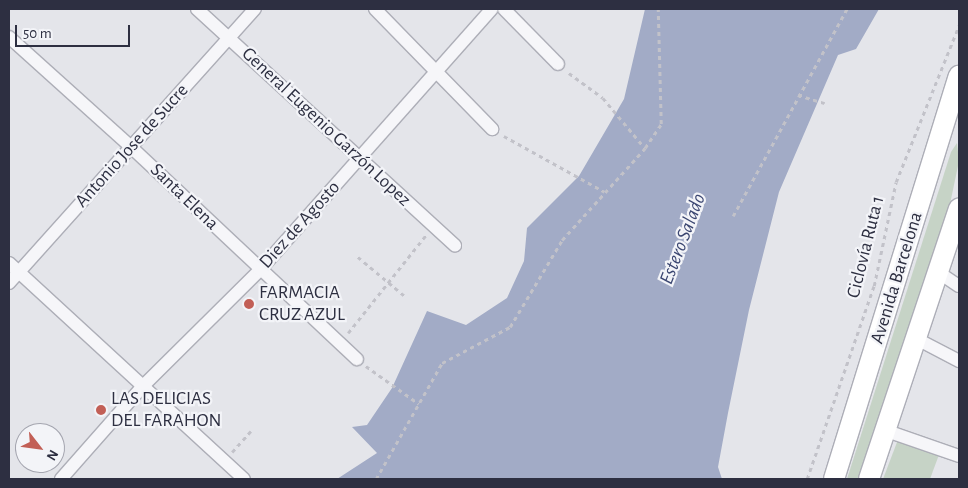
<!DOCTYPE html>
<meta charset="utf-8">
<style>
body{margin:0}
#map{position:relative;width:968px;height:488px;overflow:hidden;background:#e4e5ea;font-family:"Alegreya Sans",sans-serif}
div>[style]{position:absolute}
[style*='--x']{left:calc(var(--x)*1px);top:calc(var(--y)*1px);width:calc(var(--w)*1px);rotate:calc(var(--a)*1deg)}
.green>*{inset:0;background:#c6d3c6}
.water>*{inset:0;background:#a2abc6}
.path>*{height:2.5px;margin-top:-1.25px;transform-origin:0;background:repeating-linear-gradient(90deg,#c2c2c9 0 4px,transparent 0 8px)}
.roads{filter:drop-shadow(1px 0 #adaeb7) drop-shadow(-1px 0 #adaeb7) drop-shadow(0 1px #adaeb7) drop-shadow(0 -1px #adaeb7)}
.street>*{height:12px;margin:-6px;padding:0 6px;transform-origin:6px;border-radius:6px;background:#f6f6f9}
.primary>*{height:20px;margin:-10px;padding:0 10px;transform-origin:10px;border-radius:10px;background:#fff}
.dots>*{width:14px;height:14px;translate:-50% -50%;box-sizing:border-box;border:2px solid #f3f4f8;border-radius:50%}
span{translate:-50% -50%;white-space:nowrap;text-align:center;line-height:1.15;-webkit-text-stroke:4.5px #f3f4f8;paint-order:stroke}
.street-label{font-size:19px;color:#2d2f41}
.poi-label{font-size:19px;color:#2d2f41}
.left{translate:0 -50%;text-align:left}
.water-label{font-size:20px;color:#3b4671;font-style:italic}
.frame{position:absolute;inset:0;border:10px solid #2d2f41;pointer-events:none}
.north{position:absolute;left:15px;top:423px;width:50px;height:50px;box-sizing:border-box;background:#f3f4f8;border:1px solid #a4a5af;border-radius:50%;rotate:120deg;font-size:14px;font-weight:700;line-height:20px;text-align:center;color:#2d2f41}
.north::after{content:'';display:block;margin:auto;width:18px;height:22px;background:#c25f56;clip-path:polygon(50% 0,100% 100%,50% 72%,0 100%)}
.scale{position:absolute;left:15px;top:25px;width:115px;height:22px;box-sizing:border-box;border:2px solid #2d2f41;border-top:0;padding-left:6px;font-size:15px;line-height:18px;white-space:nowrap;color:#2d2f41;-webkit-text-stroke:4px #f3f4f8;paint-order:stroke}
</style>
<div id="map">
<div class="green">
<div style="clip-path:polygon(957px 143px,959px 161px,945px 228px,865px 479px,847px 479px,951px 152px)"></div>
<div style="clip-path:polygon(899px 437px,940px 452px,930px 479px,883px 479px)"></div>
</div>
<div class="water">
<div style="clip-path:polygon(645px 9px,879px 9px,856px 49px,838px 55px,779px 192px,749px 310px,728px 413px,718px 467px,722px 479px,337px 479px,377px 453px,352px 427px,367px 425px,392px 388px,427px 311px,466px 325px,507px 298px,524px 261px,527px 228px,579px 176px,624px 99px)"></div>
</div>
<div class="path">
<div style="--x:569;--y:73;--w:42;--a:36.3"></div>
<div style="--x:603;--y:98;--w:65;--a:50"></div>
<div style="--x:798;--y:95;--w:28;--a:17"></div>
<div style="--x:504;--y:136;--w:115;--a:29"></div>
<div style="--x:733;--y:216;--w:236;--a:-61.2"></div>
<div style="--x:358;--y:257;--w:62;--a:39.8"></div>
<div style="--x:348;--y:333;--w:125;--a:-51.5"></div>
<div style="--x:366;--y:366;--w:65;--a:35.6"></div>
<div style="--x:232;--y:452;--w:28;--a:-48"></div>
<div style="--x:376;--y:479;--w:133;--a:-60.4"></div>
<div style="--x:442;--y:363;--w:77;--a:-27.9"></div>
<div style="--x:510;--y:327;--w:101;--a:-59.1"></div>
<div style="--x:562;--y:240;--w:124;--a:-47.9"></div>
<div style="--x:645;--y:148;--w:29;--a:-56"></div>
<div style="--x:661;--y:124;--w:115;--a:-91.5"></div>
<div style="--x:807;--y:479;--w:204;--a:-70.9"></div>
<div style="--x:874;--y:286;--w:106;--a:-78.1"></div>
<div style="--x:896;--y:182;--w:169;--a:-68.1"></div>
</div>
<div class="roads">
<div class="street">
<div style="--x:197;--y:9;--w:350;--a:42.5"></div>
<div style="--x:375;--y:9;--w:168;--a:45.7"></div>
<div style="--x:504;--y:9;--w:77;--a:45.5"></div>
<div style="--x:9;--y:37;--w:164;--a:42"></div>
<div style="--x:131;--y:147;--w:310;--a:43.2"></div>
<div style="--x:9;--y:263;--w:319;--a:42.6"></div>
<div style="--x:938;--y:272;--w:25;--a:34"></div>
<div style="--x:9;--y:283;--w:368;--a:-48.1"></div>
<div style="--x:915;--y:338;--w:50;--a:27.6"></div>
<div style="--x:884;--y:430;--w:79;--a:19.1"></div>
<div style="--x:61;--y:479;--w:125;--a:-48.6"></div>
<div style="--x:144;--y:385;--w:163;--a:-44.8"></div>
<div style="--x:260;--y:270;--w:349;--a:-48.4"></div>
</div>
<div class="primary">
<div style="--x:834;--y:479;--w:422;--a:-72.8"></div>
<div style="--x:869;--y:479;--w:285;--a:-71.6"></div>
</div>
</div>
<div class="dots">
<div style="left:249px;top:304px;background:#c25f56"></div>
<div style="left:101px;top:410px;background:#c25f56"></div>
</div>
<div class="street-label">
<span style="left:326px;top:127px;rotate:43deg">General Eugenio Garzón Lopez</span>
<span style="left:132px;top:146px;rotate:-48deg">Antonio Jose de Sucre</span>
<span style="left:184px;top:197px;rotate:44deg">Santa Elena</span>
<span style="left:300px;top:225px;rotate:-48deg">Diez de Agosto</span>
<span style="left:866px;top:247px;rotate:-76deg">Ciclovía Ruta 1</span>
<span style="left:897px;top:278px;rotate:-73deg">Avenida Barcelona</span>
</div>
<div class="poi-label">
<span class="left" style="left:259px;top:304px">FARMACIA<br>CRUZ AZUL</span>
<span class="left" style="left:111px;top:410px">LAS DELICIAS<br>DEL FARAHON</span>
</div>
<div class="water-label">
<span style="left:683px;top:239px;rotate:-69deg">Estero Salado</span>
</div>
<div class="frame"></div>
<div class="north">N</div>
<div class="scale">50 m</div>
</div>
